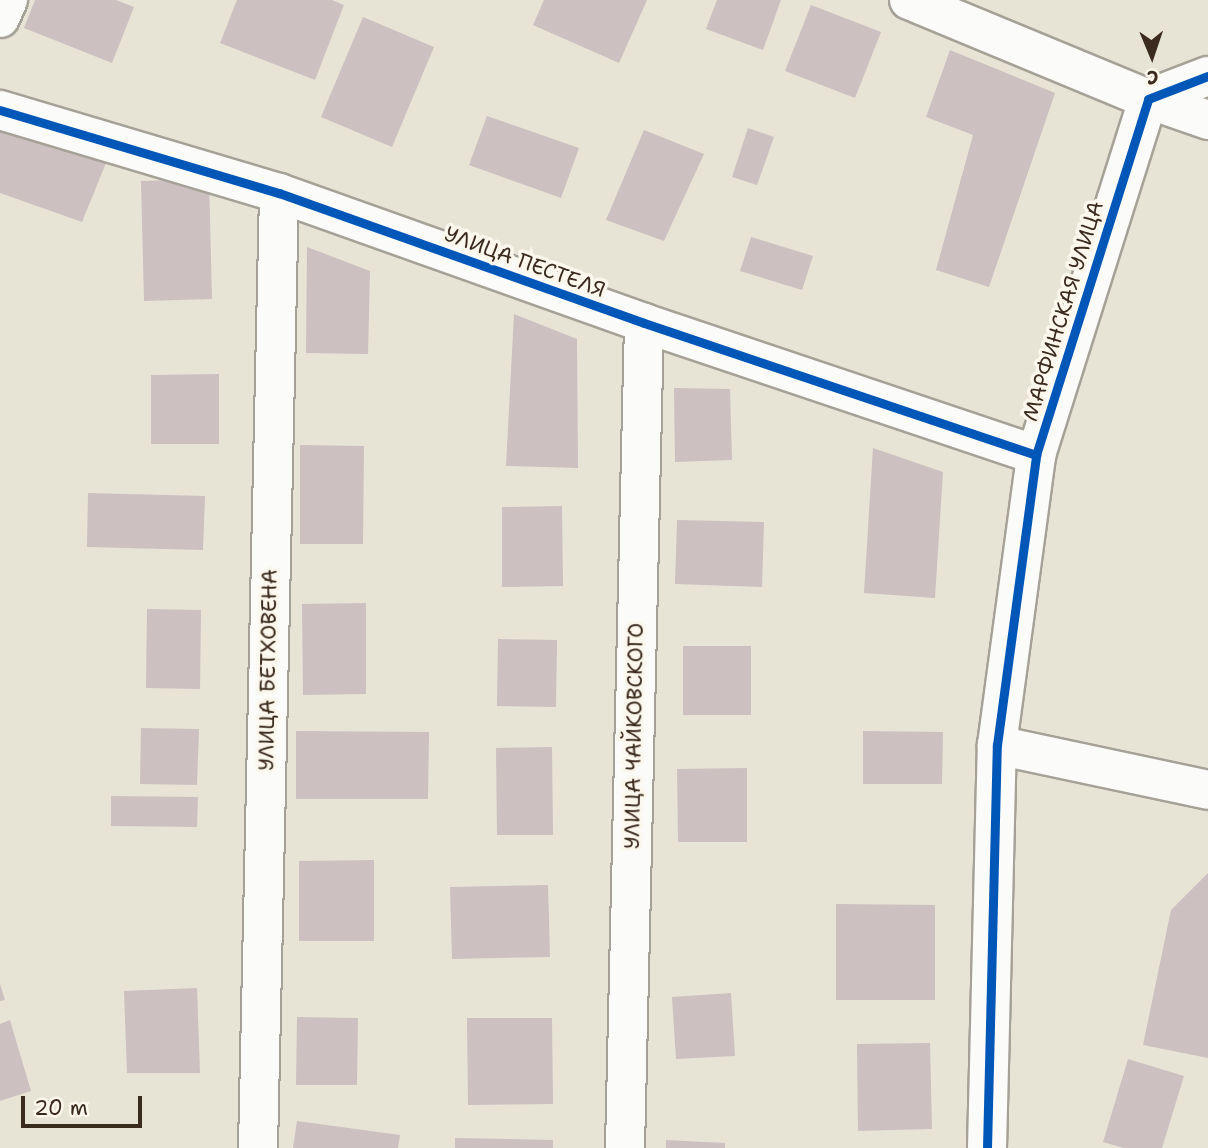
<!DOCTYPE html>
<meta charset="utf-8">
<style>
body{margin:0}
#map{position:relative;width:1208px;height:1148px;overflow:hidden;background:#e7e4d5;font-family:"Shantell Sans",sans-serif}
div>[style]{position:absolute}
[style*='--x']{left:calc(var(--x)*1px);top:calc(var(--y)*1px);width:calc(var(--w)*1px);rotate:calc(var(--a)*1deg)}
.building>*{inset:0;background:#ccc0c1}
.roads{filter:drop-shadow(2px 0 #a6a197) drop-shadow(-2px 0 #a6a197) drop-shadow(0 2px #a6a197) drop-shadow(0 -2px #a6a197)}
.minor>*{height:38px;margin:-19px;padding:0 19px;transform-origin:19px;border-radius:19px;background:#fbfbf9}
.cycleway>*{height:9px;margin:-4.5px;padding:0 4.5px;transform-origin:4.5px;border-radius:4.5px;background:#0057b8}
span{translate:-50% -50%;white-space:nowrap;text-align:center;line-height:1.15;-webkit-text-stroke:7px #fbf7ec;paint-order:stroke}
.street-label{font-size:21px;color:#3b2a1e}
.north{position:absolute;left:1117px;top:21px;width:70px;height:70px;-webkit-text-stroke:5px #fbf7ec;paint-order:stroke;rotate:178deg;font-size:19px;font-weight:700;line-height:28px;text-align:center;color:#3b2a1e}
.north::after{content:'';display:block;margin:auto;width:24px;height:32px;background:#3b2a1e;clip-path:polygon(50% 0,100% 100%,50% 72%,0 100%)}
.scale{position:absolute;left:21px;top:1096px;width:121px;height:32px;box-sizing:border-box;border:4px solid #3b2a1e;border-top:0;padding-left:9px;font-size:21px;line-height:24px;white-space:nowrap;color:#3b2a1e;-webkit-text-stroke:5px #fbf7ec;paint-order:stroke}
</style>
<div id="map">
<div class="building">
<div style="clip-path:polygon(35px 0,116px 0,134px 7px,112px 63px,24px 28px)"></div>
<div style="clip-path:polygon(237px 0,332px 0,344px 5px,315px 80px,220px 43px)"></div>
<div style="clip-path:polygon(544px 0,647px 0,619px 63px,533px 25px)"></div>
<div style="clip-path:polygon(717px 0,781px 0,763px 50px,706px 29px)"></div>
<div style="clip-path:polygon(811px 5px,881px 32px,855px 98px,785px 71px)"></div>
<div style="clip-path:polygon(363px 17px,434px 47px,392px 147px,321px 117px)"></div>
<div style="clip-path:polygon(950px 50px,1055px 93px,989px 287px,936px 270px,973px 135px,926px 117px)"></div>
<div style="clip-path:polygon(487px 116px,579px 148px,561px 198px,469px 165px)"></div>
<div style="clip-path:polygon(0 125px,106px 163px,82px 222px,0 193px)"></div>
<div style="clip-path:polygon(748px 128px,774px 137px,757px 185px,732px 177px)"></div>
<div style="clip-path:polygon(644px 130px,704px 154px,664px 241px,606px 220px)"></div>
<div style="clip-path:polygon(209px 179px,212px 299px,144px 301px,141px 181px)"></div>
<div style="clip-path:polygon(751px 237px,813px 256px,802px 290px,740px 271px)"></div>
<div style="clip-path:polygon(307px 247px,370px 271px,368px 354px,306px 353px)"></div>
<div style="clip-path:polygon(514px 314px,577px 339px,578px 468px,506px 466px)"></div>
<div style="clip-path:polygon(219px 374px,219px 444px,151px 444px,151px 375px)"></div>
<div style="clip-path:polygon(674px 388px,730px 389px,732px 460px,675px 462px)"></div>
<div style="clip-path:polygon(300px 445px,364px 446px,363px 544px,300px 544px)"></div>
<div style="clip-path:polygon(873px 448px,943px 472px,935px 598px,864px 593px)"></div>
<div style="clip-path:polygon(88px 493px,205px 496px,203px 550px,87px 547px)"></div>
<div style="clip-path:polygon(562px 506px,563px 586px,502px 587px,502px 507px)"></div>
<div style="clip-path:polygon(677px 520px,764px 522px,762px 587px,675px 584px)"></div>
<div style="clip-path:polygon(366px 603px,366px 694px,303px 695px,302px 604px)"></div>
<div style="clip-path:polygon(147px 609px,201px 610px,200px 689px,146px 688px)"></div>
<div style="clip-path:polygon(498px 639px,557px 640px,556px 707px,497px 706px)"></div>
<div style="clip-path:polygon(683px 646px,751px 646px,751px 715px,683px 715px)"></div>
<div style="clip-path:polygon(141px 728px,199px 729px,197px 785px,140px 784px)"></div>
<div style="clip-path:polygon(296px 731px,429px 732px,428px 799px,296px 799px)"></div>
<div style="clip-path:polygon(863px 731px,943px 732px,942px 784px,863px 784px)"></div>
<div style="clip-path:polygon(552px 747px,553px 835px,497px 835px,496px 748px)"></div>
<div style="clip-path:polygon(747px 768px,747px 842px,678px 842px,677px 769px)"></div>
<div style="clip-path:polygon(111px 796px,198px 797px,197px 827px,111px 826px)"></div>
<div style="clip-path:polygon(374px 860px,374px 941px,299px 941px,299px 861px)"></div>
<div style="clip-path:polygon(1208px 873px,1208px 1058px,1143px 1045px,1171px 910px)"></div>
<div style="clip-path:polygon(548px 885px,550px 957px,452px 959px,450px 887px)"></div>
<div style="clip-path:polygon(836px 904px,935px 905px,935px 1000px,836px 1000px)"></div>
<div style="clip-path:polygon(0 984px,5px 1000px,0 1001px)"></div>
<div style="clip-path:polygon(197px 988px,200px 1073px,127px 1073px,124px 991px)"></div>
<div style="clip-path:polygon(731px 993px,735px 1056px,676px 1059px,672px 997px)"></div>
<div style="clip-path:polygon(297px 1017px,358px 1018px,357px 1085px,296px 1085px)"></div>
<div style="clip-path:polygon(467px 1018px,552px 1018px,553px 1104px,468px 1105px)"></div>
<div style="clip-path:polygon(10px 1020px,31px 1091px,0 1101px,0 1024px)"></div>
<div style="clip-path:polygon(930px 1043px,932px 1129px,858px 1131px,857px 1044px)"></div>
<div style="clip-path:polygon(1128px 1059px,1184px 1076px,1162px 1148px,1124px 1148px,1103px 1142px)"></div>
<div style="clip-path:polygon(297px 1121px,400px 1135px,398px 1148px,293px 1148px)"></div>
<div style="clip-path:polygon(455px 1138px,553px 1140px,553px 1148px,455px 1148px)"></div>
<div style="clip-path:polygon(666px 1140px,725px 1143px,725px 1148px,666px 1148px)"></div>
</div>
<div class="roads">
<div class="minor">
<div style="--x:909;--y:0;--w:259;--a:22.5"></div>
<div style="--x:1148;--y:99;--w:64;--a:19.3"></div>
<div style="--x:0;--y:18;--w:20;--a:-66"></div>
<div style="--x:0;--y:110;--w:291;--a:16.6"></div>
<div style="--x:279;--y:193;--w:387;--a:19.6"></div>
<div style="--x:644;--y:323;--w:414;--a:18.6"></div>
<div style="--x:997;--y:745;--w:216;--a:12"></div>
<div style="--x:258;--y:1148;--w:955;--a:-88.74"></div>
<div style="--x:625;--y:1148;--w:825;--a:-88.68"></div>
<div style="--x:987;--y:1148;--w:403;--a:-88.6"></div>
<div style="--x:997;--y:745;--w:293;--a:-82.3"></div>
<div style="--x:1036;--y:455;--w:373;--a:-72.5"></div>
<div style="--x:1148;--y:99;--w:64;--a:-21"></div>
</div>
</div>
<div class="cycleway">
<div style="--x:0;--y:110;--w:291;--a:16.6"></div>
<div style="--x:279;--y:193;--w:387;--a:19.6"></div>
<div style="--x:644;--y:323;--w:414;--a:18.6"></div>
<div style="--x:987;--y:1148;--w:403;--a:-88.6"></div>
<div style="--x:997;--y:745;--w:293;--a:-82.3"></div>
<div style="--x:1036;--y:455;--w:373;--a:-72.5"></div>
<div style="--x:1148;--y:99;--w:64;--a:-21"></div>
</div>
<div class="street-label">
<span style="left:525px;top:262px;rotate:20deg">УЛИЦА ПЕСТЕЛЯ</span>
<span style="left:1063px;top:311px;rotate:-73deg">МАРФИНСКАЯ УЛИЦА</span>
<span style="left:268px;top:670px;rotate:-89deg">УЛИЦА БЕТХОВЕНА</span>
<span style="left:634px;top:736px;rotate:-89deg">УЛИЦА ЧАЙКОВСКОГО</span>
</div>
<div class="north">С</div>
<div class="scale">20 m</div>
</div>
